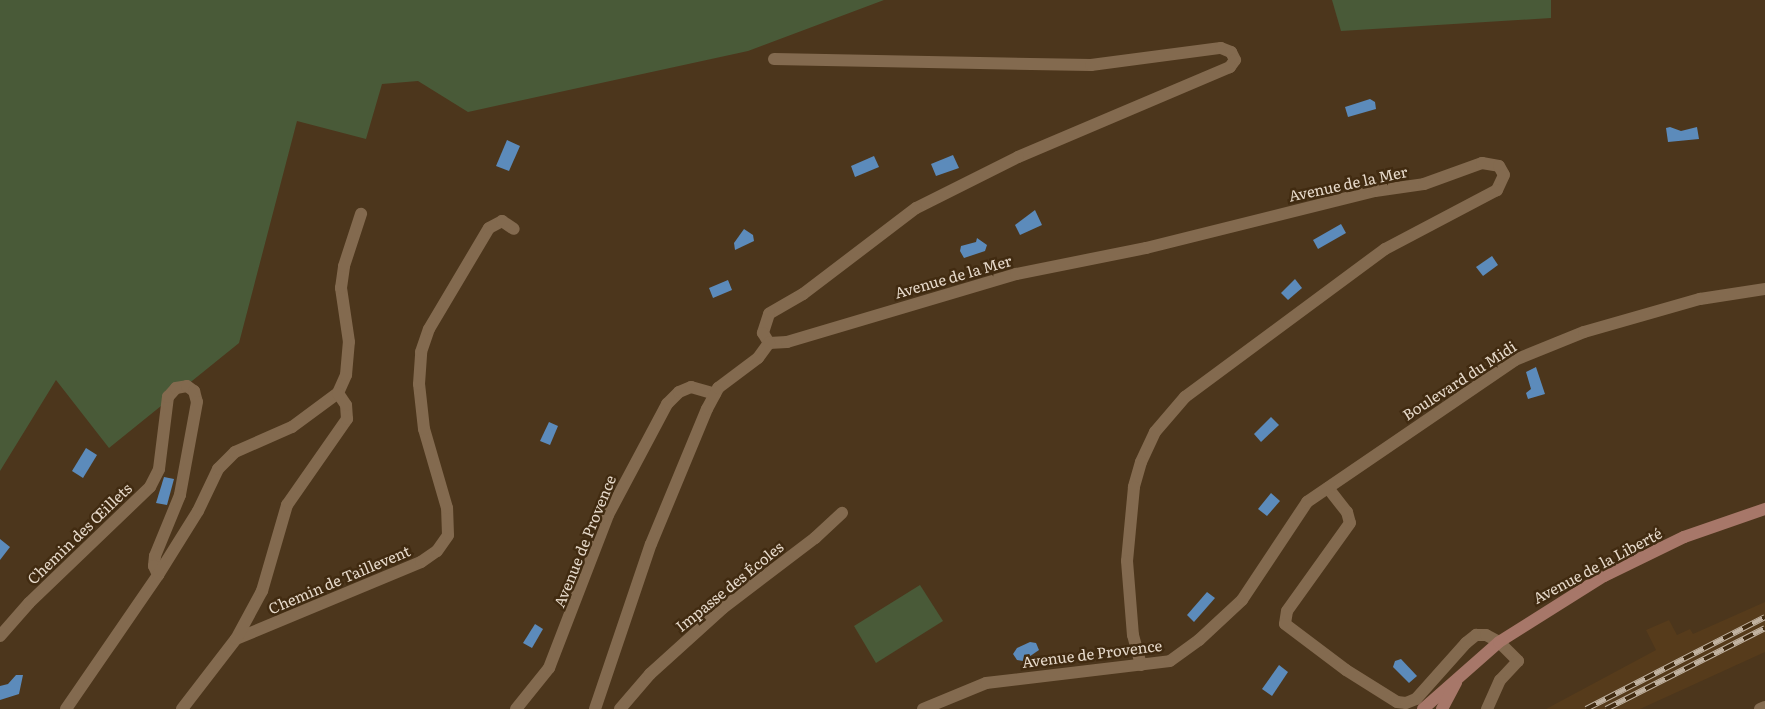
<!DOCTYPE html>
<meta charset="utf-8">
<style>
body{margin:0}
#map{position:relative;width:1765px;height:709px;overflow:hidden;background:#4c361c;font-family:Literata,serif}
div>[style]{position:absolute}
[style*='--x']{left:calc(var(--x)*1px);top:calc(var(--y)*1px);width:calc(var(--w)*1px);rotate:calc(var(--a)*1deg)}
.built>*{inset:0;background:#563b1b}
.green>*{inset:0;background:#495a38}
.water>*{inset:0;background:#5c8bbb}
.street>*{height:12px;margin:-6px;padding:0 6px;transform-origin:6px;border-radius:6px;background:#836a4f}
.secondary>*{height:12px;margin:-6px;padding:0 6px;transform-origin:6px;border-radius:6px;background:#a77769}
.rail>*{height:5.5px;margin-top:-2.75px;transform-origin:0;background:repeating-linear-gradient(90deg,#412b11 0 11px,#c1b2a0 0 22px);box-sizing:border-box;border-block:1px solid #c1b2a0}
span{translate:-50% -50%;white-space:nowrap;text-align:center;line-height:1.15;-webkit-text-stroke:5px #412b11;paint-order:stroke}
.street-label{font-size:15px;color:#e7dacb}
</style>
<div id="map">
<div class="built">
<div style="clip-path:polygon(1765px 602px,1765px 652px,1640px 709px,1546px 709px,1656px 650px,1646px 630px,1669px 620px,1677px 635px,1690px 629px,1693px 634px)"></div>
</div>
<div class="green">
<div style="clip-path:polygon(0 0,884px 0,748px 51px,468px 112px,418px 81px,382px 84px,366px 139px,297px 121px,239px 343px,109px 448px,56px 380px,0 471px)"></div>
<div style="clip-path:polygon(1332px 0,1551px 0,1551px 18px,1341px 31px)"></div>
<div style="clip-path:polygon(920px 585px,943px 621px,876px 663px,854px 626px)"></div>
</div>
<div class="water">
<div style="clip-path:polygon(1370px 99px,1375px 102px,1376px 109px,1348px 117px,1345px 107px)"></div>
<div style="clip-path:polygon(1670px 127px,1681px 131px,1697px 127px,1699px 139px,1668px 142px,1666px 128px)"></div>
<div style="clip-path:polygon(507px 140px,520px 146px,509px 171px,496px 166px)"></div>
<div style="clip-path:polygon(953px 155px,959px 168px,936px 176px,931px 164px)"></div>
<div style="clip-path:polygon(874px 156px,879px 167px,855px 177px,851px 166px)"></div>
<div style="clip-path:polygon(1035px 210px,1042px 225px,1020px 235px,1015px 225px)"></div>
<div style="clip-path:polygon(1341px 224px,1346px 233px,1318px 249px,1313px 240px)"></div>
<div style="clip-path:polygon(744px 229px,753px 235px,754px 241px,735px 250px,734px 243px)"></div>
<div style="clip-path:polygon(977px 238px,987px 245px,985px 251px,964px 258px,960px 251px,961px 246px,976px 242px)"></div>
<div style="clip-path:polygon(1492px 256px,1498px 265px,1483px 276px,1476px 267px)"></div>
<div style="clip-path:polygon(1295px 279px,1302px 288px,1288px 300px,1281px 293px)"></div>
<div style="clip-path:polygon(728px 280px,732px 290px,713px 298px,709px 288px)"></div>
<div style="clip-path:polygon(1536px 367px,1545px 394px,1528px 399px,1526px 393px,1531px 389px,1526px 372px)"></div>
<div style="clip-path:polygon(1271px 417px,1279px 425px,1261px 442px,1254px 434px)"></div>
<div style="clip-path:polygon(549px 422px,558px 426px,550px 445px,540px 441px)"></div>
<div style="clip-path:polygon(86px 448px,97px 455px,83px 478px,72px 471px)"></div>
<div style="clip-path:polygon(164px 477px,174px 479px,167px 505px,156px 503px)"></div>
<div style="clip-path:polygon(1271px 493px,1280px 501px,1267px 516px,1258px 509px)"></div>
<div style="clip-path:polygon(0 539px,10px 547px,0 560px)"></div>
<div style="clip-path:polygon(1207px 592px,1215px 598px,1194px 622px,1187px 615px)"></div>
<div style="clip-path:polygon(535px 624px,543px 629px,532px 648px,523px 643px)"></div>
<div style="clip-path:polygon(1030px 642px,1036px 643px,1039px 650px,1023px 661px,1017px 660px,1013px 654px,1017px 648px)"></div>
<div style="clip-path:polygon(1401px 659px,1417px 676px,1409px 683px,1393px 667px,1395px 661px)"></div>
<div style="clip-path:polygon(1279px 665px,1288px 672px,1272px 696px,1262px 689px)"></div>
<div style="clip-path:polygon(16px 675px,23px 675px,19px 694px,0 700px,0 686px,8px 684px)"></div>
</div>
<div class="street">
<div style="--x:774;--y:59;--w:317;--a:1.1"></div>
<div style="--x:1091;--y:65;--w:131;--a:-7.5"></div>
<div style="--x:1221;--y:48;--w:11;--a:22"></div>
<div style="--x:1231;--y:52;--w:9;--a:63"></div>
<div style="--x:1235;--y:60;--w:9;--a:126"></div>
<div style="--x:1230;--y:67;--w:230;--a:157"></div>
<div style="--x:1018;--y:157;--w:114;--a:153.4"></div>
<div style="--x:916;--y:208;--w:142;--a:142.7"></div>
<div style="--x:803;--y:294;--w:39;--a:150"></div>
<div style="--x:769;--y:314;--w:20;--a:108"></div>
<div style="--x:763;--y:333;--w:12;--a:59"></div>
<div style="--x:769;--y:343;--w:18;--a:-3"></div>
<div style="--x:787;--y:342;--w:239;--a:-16.5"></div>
<div style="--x:1016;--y:274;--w:133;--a:-11.3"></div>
<div style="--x:1146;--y:248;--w:236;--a:-14"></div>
<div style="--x:1375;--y:191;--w:49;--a:-8.1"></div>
<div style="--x:1424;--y:184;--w:62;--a:-19.9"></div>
<div style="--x:1482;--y:163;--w:17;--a:10"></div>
<div style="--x:1499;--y:166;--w:10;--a:61"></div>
<div style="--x:1504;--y:175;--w:17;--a:115"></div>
<div style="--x:1497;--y:190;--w:127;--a:152.2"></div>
<div style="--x:1385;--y:249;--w:249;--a:143.5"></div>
<div style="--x:1185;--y:397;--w:46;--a:130.6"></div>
<div style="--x:1155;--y:432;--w:33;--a:115"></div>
<div style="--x:1141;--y:462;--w:26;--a:106"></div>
<div style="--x:1134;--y:487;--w:74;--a:95.4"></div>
<div style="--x:1127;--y:561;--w:74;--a:85.4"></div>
<div style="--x:1133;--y:635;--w:31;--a:75"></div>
<div style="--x:1328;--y:488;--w:31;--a:52"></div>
<div style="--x:1347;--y:512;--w:11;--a:75"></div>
<div style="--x:1350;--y:523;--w:108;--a:125.6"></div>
<div style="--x:1287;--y:611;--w:13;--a:99"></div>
<div style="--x:1285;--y:624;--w:76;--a:37"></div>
<div style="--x:1346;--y:670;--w:60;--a:32.1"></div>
<div style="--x:1397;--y:702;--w:9;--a:6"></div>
<div style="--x:1406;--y:703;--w:11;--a:-22"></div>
<div style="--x:1416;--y:699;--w:75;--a:-48.2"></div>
<div style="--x:1466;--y:643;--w:13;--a:-39"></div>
<div style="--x:1476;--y:635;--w:10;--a:0"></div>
<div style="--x:1486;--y:635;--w:15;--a:28"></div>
<div style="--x:1499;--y:642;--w:27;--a:45"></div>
<div style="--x:1518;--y:661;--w:26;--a:133"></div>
<div style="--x:1500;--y:680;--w:32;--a:114"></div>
<div style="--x:0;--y:636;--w:44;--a:-48.7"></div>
<div style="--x:29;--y:603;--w:168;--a:-43.8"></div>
<div style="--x:150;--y:487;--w:20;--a:-63"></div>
<div style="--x:159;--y:469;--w:73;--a:-82.9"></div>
<div style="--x:168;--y:397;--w:12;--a:-48"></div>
<div style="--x:176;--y:388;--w:11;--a:-10"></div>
<div style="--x:187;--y:386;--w:9;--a:36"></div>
<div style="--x:194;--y:391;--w:11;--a:75"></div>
<div style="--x:197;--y:402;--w:95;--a:100.4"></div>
<div style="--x:180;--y:495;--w:66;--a:112.3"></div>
<div style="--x:155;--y:556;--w:10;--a:96"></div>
<div style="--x:154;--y:566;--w:10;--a:66"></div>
<div style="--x:236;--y:639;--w:200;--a:-22.6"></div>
<div style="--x:421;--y:562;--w:19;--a:-35"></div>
<div style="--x:437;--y:551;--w:19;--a:-55"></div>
<div style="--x:448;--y:535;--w:27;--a:-92"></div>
<div style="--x:447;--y:508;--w:82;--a:-106.2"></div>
<div style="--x:424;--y:429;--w:45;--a:-96.3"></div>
<div style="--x:419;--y:384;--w:32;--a:-86"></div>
<div style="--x:421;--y:352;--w:24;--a:-71"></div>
<div style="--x:429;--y:329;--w:117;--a:-59.3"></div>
<div style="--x:489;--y:228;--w:15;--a:-28"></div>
<div style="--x:502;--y:221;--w:14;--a:34"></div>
<div style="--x:66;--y:709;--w:163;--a:-55.5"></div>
<div style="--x:158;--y:575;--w:75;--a:-58"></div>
<div style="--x:198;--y:511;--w:47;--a:-64.5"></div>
<div style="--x:218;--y:469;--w:24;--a:-45"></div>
<div style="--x:235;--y:452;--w:62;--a:-23.7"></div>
<div style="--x:292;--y:427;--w:57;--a:-36.5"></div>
<div style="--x:338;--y:393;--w:20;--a:-66"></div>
<div style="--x:346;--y:375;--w:33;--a:-85"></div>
<div style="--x:349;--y:342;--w:55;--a:-98.4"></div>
<div style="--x:341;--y:288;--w:22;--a:-82"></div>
<div style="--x:344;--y:266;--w:55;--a:-71.9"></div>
<div style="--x:182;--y:709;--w:88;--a:-52.4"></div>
<div style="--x:236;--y:639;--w:55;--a:-61.6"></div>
<div style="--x:262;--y:591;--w:90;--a:-73.8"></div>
<div style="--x:287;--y:505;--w:105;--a:-55.1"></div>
<div style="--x:347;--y:419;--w:14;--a:-94"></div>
<div style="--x:346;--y:405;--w:14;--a:-124"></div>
<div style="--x:516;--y:709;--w:53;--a:-51.2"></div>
<div style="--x:549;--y:668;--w:164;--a:-68.9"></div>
<div style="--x:608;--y:515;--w:126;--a:-62"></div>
<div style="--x:667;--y:404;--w:17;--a:-45"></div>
<div style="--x:679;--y:392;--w:13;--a:-23"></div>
<div style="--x:691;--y:387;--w:25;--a:16"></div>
<div style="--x:595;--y:709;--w:174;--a:-71.3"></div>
<div style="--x:651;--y:544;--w:146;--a:-67.5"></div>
<div style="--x:707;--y:409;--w:24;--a:-62"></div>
<div style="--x:718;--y:388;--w:50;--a:-36.9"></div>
<div style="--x:758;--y:358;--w:19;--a:-54"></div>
<div style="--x:620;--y:709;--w:46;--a:-49.4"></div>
<div style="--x:650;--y:674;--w:98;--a:-42.1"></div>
<div style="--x:723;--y:608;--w:116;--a:-37.3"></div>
<div style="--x:815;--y:538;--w:37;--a:-43"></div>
<div style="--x:923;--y:709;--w:68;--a:-22.4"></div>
<div style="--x:986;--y:683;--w:185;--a:-6.8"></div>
<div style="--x:1170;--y:661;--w:36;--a:-36"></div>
<div style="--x:1199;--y:640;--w:59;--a:-42.9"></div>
<div style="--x:1242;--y:600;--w:118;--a:-56.4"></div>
<div style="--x:1307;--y:502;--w:252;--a:-34.3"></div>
<div style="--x:1515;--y:360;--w:74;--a:-22.1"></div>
<div style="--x:1584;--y:332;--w:121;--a:-15.9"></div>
<div style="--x:1700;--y:299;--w:66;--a:-8.7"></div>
<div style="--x:1760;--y:709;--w:5;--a:-22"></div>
</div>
<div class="secondary">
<div style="--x:1423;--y:709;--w:101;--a:-41.4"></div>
<div style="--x:1499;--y:642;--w:124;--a:-32.2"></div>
<div style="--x:1604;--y:576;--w:89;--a:-26"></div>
<div style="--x:1684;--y:537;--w:86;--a:-19.1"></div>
<div style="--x:1442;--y:709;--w:30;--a:-62"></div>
</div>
<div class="rail">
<div style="--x:1586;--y:709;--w:201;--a:-27.2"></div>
<div style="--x:1606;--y:709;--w:178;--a:-27"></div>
</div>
<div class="street-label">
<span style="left:1348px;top:183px;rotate:-12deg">Avenue de la Mer</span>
<span style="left:953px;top:276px;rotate:-16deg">Avenue de la Mer</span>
<span style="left:1459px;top:380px;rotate:-33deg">Boulevard du Midi</span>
<span style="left:79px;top:533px;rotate:-44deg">Chemin des Œillets</span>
<span style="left:584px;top:541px;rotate:-68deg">Avenue de Provence</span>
<span style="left:1597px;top:565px;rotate:-28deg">Avenue de la Liberté</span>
<span style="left:339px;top:579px;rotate:-23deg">Chemin de Taillevent</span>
<span style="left:729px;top:586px;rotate:-39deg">Impasse des Écoles</span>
<span style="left:1092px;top:653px;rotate:-7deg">Avenue de Provence</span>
</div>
</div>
